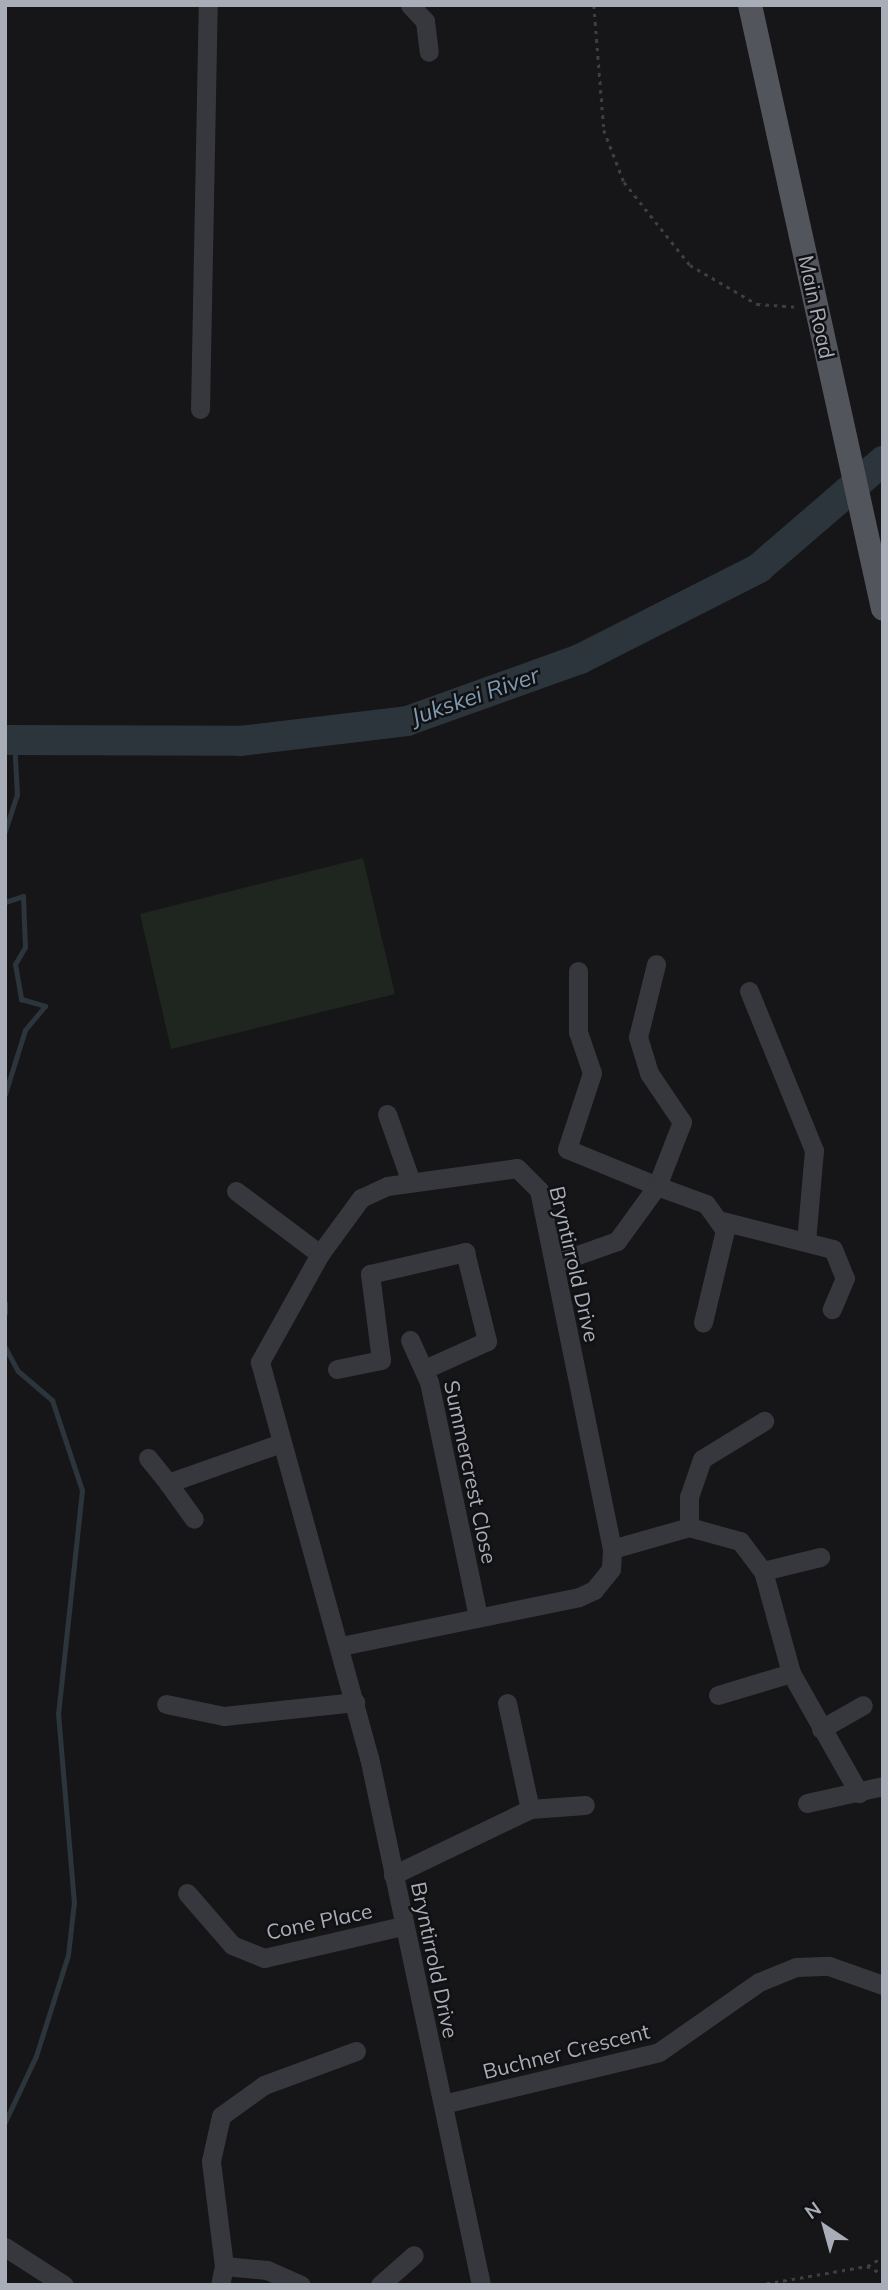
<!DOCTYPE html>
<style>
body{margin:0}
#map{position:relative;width:888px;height:2290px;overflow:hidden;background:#161618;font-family:Mulish,sans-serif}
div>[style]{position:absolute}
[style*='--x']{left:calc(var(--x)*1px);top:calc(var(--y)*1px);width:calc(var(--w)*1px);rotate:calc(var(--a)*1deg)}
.green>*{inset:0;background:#1e261f}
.stream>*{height:5px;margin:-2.5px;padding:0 2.5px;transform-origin:2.5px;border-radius:2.5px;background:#2c353c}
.river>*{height:30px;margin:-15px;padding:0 15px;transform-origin:15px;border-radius:15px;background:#2c353c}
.path>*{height:2.5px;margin-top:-1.25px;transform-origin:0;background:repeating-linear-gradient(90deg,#3d3f44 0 3.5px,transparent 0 8.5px)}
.minor>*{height:19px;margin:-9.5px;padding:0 9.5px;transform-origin:9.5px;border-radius:9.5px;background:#37383d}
.major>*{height:24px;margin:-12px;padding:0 12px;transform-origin:12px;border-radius:12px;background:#53555c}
span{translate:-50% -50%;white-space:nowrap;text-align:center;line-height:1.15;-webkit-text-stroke:5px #111113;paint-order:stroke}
.street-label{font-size:21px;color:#a8adb8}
.water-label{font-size:23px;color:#7f9bb3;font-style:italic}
.frame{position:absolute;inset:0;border:7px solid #a8adb8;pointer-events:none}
.north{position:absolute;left:790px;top:2192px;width:70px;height:70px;-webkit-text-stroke:5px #111113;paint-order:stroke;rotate:324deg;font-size:19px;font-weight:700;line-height:28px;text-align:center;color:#a8adb8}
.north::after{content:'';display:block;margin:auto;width:24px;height:32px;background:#a8adb8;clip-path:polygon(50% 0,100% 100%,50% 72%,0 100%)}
</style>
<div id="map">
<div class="green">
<div style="clip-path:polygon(363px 858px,395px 994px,171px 1049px,140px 914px)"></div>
</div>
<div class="stream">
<div style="--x:5;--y:831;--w:38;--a:-72"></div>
<div style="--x:17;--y:795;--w:55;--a:-93.1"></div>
<div style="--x:5;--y:902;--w:19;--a:-18"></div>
<div style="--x:23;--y:896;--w:51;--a:87.8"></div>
<div style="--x:25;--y:947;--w:20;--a:120"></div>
<div style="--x:15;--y:964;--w:36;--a:80"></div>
<div style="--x:21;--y:999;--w:25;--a:16"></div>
<div style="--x:45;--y:1006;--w:31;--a:130"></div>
<div style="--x:25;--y:1030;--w:67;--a:107.4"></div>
<div style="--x:5;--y:1303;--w:10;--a:90"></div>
<div style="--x:5;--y:1347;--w:27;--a:62"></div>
<div style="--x:18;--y:1371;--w:45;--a:40.5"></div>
<div style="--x:52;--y:1400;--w:95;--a:71.6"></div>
<div style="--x:82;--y:1490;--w:224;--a:96.1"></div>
<div style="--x:58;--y:1713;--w:190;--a:85.2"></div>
<div style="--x:74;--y:1902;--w:53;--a:96.5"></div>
<div style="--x:68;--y:1955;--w:106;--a:107.6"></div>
<div style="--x:36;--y:2056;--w:73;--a:115.2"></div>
</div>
<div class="river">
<div style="--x:5;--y:740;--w:235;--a:0.2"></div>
<div style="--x:240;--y:741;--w:168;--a:-6.8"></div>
<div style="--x:407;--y:721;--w:184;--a:-19.7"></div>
<div style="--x:580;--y:659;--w:201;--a:-26.9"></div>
<div style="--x:759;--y:568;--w:164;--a:-40.8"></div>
</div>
<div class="path">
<div style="--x:594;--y:5;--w:125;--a:85.4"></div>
<div style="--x:604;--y:130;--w:56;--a:69"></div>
<div style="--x:624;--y:182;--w:106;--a:51.5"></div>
<div style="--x:690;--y:265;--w:78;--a:30.2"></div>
<div style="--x:757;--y:304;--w:39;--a:4"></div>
<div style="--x:867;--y:2266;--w:18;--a:27"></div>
<div style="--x:758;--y:2285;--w:111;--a:-9.9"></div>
<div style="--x:867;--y:2266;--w:18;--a:-29"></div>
</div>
<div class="minor">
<div style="--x:410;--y:5;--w:22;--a:47"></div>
<div style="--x:425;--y:21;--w:31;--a:83"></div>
<div style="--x:200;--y:409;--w:404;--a:-88.9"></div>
<div style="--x:578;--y:971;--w:61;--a:90"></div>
<div style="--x:578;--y:1032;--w:43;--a:71.1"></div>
<div style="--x:592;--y:1073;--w:80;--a:108.2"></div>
<div style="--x:567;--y:1149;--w:97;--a:22.3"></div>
<div style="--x:657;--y:1186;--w:69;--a:-68.7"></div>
<div style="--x:682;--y:1122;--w:59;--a:-124"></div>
<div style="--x:649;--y:1073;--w:38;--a:-107"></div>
<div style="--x:638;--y:1037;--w:75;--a:-76.1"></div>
<div style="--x:749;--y:991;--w:172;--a:67.8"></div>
<div style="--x:814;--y:1150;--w:92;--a:95"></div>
<div style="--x:387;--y:1114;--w:72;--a:70.6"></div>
<div style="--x:236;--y:1191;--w:105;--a:36.9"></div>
<div style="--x:722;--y:1221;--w:114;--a:14.2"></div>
<div style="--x:833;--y:1249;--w:31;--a:68"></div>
<div style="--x:845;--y:1278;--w:34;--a:113"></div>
<div style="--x:555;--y:1263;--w:66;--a:-19.5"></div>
<div style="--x:617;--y:1241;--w:68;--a:-54"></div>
<div style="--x:657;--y:1186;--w:52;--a:20.2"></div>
<div style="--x:706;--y:1204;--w:32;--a:54"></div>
<div style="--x:725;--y:1230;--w:95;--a:103.4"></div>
<div style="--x:410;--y:1340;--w:46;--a:65.7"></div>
<div style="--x:429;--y:1382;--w:239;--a:78.2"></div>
<div style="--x:337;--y:1369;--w:45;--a:-11.6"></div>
<div style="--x:381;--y:1360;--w:87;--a:-97.3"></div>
<div style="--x:370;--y:1274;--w:98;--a:-13"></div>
<div style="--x:465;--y:1252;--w:92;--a:76.1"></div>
<div style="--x:487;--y:1341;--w:68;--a:155.7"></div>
<div style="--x:148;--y:1458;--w:32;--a:51"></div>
<div style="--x:168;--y:1483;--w:117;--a:-19.5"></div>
<div style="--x:168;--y:1483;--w:44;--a:54.2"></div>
<div style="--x:689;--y:1527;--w:30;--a:-90"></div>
<div style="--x:689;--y:1497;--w:40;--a:-71.1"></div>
<div style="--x:702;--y:1459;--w:73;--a:-31.5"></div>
<div style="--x:612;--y:1549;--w:80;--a:-15.9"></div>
<div style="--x:689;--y:1527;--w:53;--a:15.4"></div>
<div style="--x:740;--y:1541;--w:38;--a:53"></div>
<div style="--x:763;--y:1571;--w:106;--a:74.6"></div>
<div style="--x:791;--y:1673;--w:138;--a:60.5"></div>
<div style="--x:763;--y:1571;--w:59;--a:-13.8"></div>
<div style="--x:341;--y:1646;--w:243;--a:-11.6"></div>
<div style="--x:579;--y:1597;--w:17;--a:-25"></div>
<div style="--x:594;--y:1590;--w:27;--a:-51"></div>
<div style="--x:611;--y:1569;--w:20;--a:-87"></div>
<div style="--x:612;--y:1549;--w:366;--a:-101.5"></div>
<div style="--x:539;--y:1190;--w:31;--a:-135"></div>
<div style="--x:517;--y:1168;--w:131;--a:172.1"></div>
<div style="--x:387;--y:1186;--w:29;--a:155"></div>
<div style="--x:361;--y:1198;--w:69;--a:126.2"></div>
<div style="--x:320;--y:1254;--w:124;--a:119.1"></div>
<div style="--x:260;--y:1362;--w:410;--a:74.6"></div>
<div style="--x:369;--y:1757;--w:540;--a:78.02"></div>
<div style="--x:718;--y:1695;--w:76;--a:-16.8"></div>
<div style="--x:507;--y:1703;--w:108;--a:77.8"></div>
<div style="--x:166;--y:1704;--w:59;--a:11.7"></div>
<div style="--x:224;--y:1716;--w:132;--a:-6.1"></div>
<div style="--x:821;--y:1729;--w:48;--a:-29.7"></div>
<div style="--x:807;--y:1803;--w:78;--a:-12.6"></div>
<div style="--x:393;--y:1875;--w:152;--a:-25.7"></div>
<div style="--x:530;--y:1809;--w:55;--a:-4.2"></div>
<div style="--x:187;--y:1893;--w:69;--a:49.1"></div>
<div style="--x:232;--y:1945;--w:35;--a:22"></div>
<div style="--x:264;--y:1958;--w:143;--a:-13"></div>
<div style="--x:443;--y:2104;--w:222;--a:-13.5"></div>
<div style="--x:659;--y:2052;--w:122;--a:-35"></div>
<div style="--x:759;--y:1982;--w:40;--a:-22"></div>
<div style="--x:796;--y:1967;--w:33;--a:-2"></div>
<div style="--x:829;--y:1966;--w:57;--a:19.4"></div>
<div style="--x:5;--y:2247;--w:70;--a:32.8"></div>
<div style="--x:224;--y:2266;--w:43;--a:5.3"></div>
<div style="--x:267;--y:2270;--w:37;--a:24"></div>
<div style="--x:220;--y:2285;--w:19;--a:-78"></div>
<div style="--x:224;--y:2266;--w:106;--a:-97.1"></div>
<div style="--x:211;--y:2161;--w:46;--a:-77.5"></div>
<div style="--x:221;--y:2116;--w:53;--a:-35.8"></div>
<div style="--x:264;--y:2085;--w:98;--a:-20.3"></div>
<div style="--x:380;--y:2285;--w:45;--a:-41.4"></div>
</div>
<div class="major">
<div style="--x:750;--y:5;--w:618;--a:77.58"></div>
</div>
<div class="street-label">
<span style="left:817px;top:307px;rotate:78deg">Main Road</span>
<span style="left:575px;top:1264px;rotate:77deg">Bryntirrold Drive</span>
<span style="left:471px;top:1472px;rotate:78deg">Summercrest Close</span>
<span style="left:319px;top:1921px;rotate:-12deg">Cone Place</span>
<span style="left:435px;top:1960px;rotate:78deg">Bryntirrold Drive</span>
<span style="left:566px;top:2051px;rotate:-14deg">Buchner Crescent</span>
</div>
<div class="water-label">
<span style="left:475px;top:696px;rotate:-19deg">Jukskei River</span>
</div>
<div class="frame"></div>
<div class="north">N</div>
</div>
